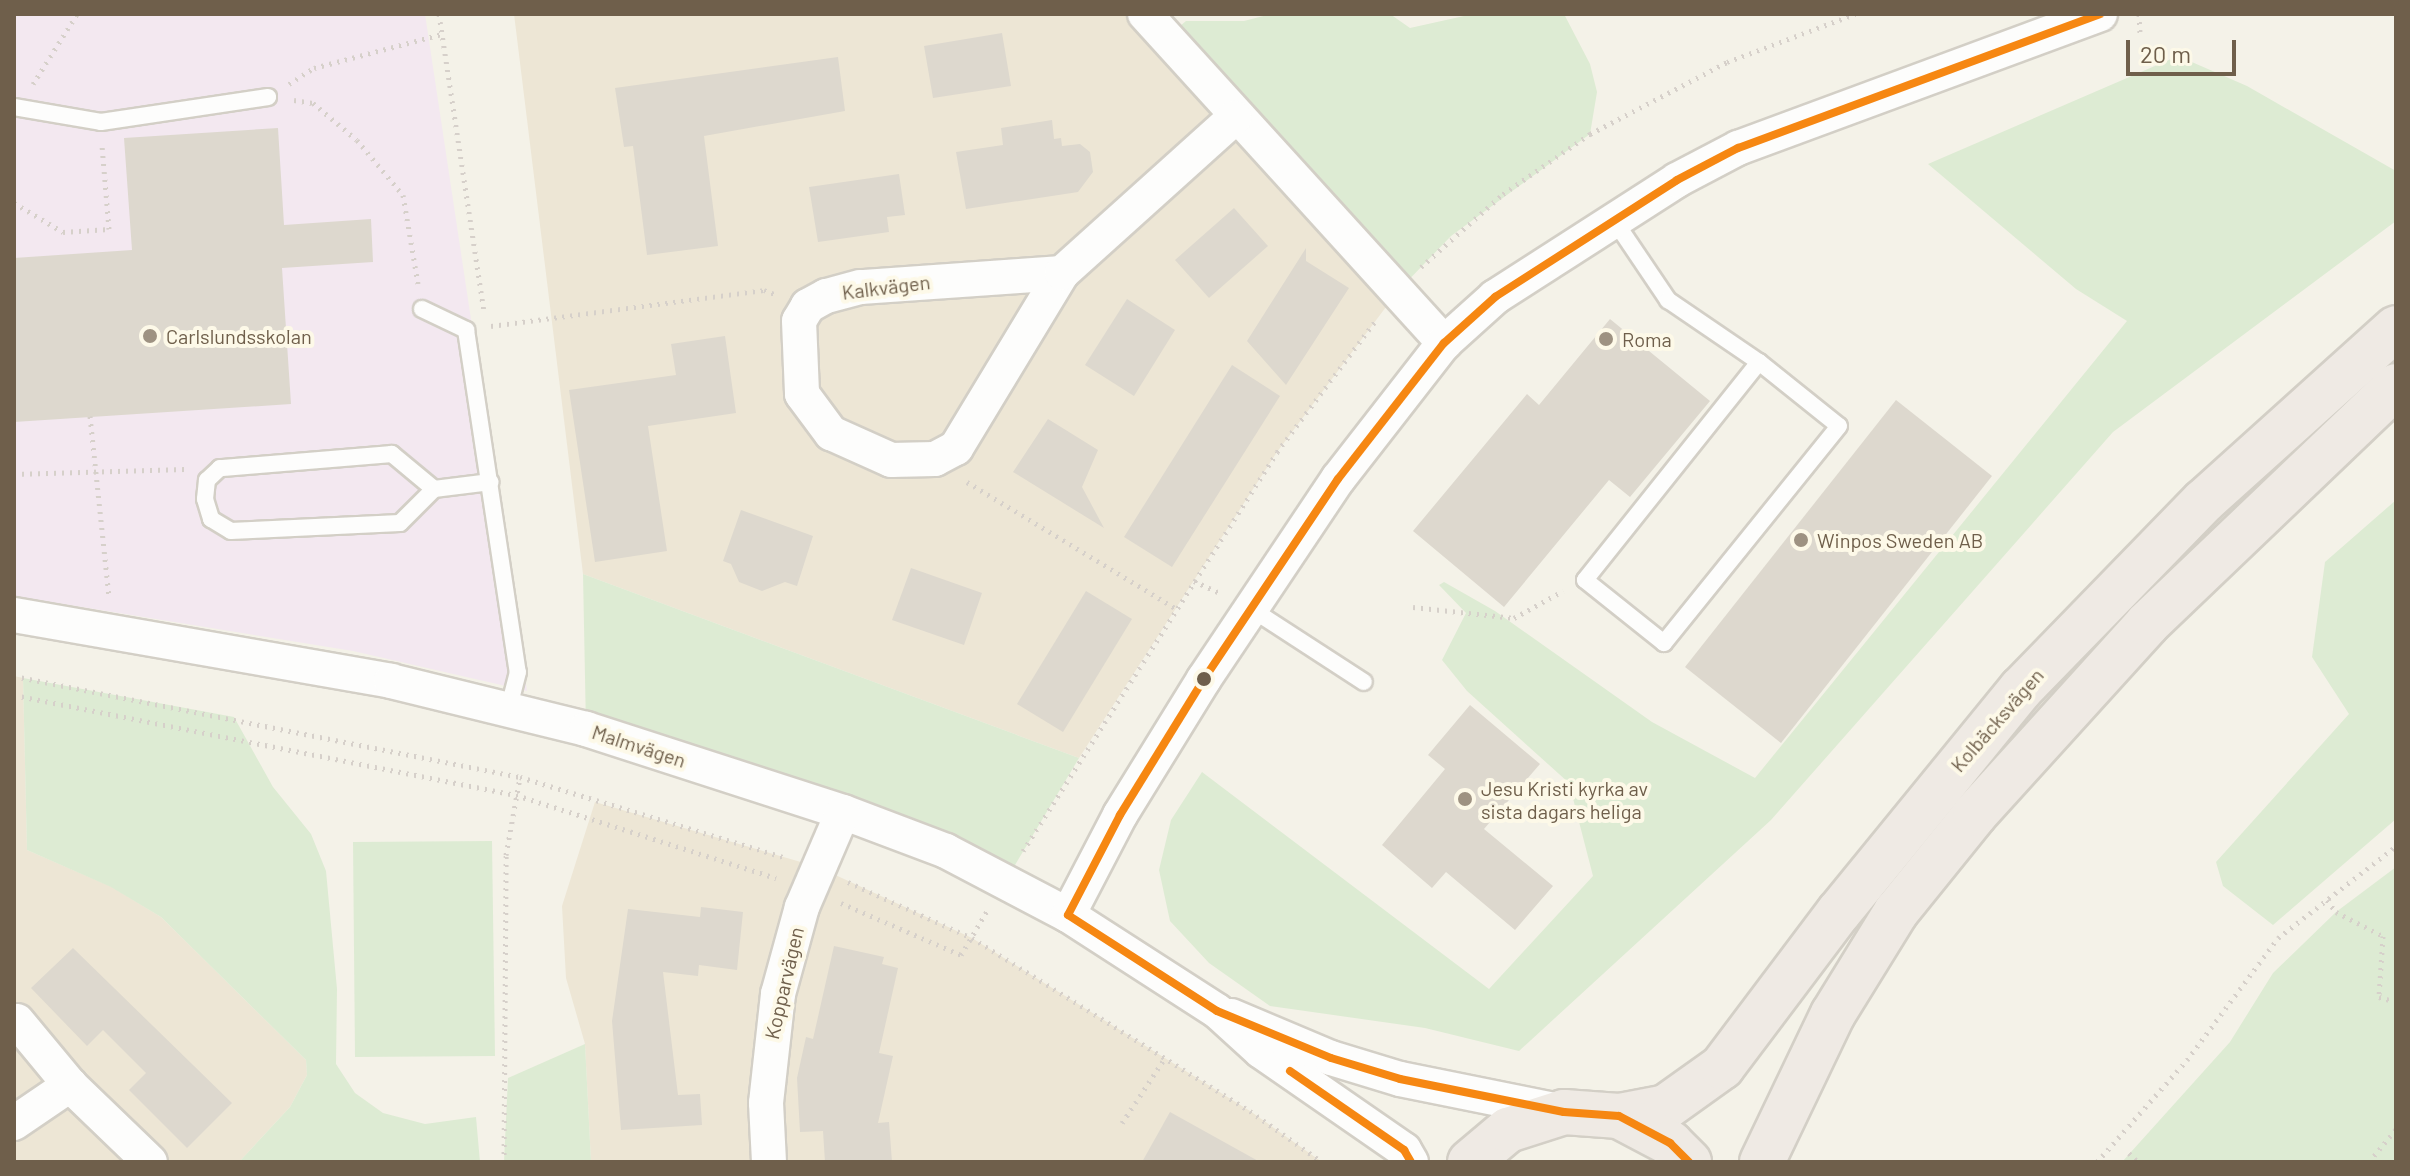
<!DOCTYPE html>
<meta charset="utf-8">
<style>
body{margin:0}
#map{position:relative;width:2410px;height:1176px;overflow:hidden;background:#f4f2e8;font-family:Barlow,sans-serif}
div>[style]{position:absolute}
[style*='--x']{left:calc(var(--x)*1px);top:calc(var(--y)*1px);width:calc(var(--w)*1px);rotate:calc(var(--a)*1deg)}
.residential>*{inset:0;background:#ede6d5}
.education>*{inset:0;background:#f3e8f0}
.green>*{inset:0;background:#ddebd3}
.building>*{inset:0;background:#ddd8ce}
.path>*{height:5px;margin-top:-2.5px;transform-origin:0;background:repeating-linear-gradient(90deg,#d6d0ca 0 2px,transparent 0 8px)}
.roads{filter:drop-shadow(2px 0 #d3cfc6) drop-shadow(-2px 0 #d3cfc6) drop-shadow(0 2px #d3cfc6) drop-shadow(0 -2px #d3cfc6)}
.lane>*{height:16px;margin:-8px;padding:0 8px;transform-origin:8px;border-radius:8px;background:#fdfdfc}
.street>*{height:34px;margin:-17px;padding:0 17px;transform-origin:17px;border-radius:17px;background:#fdfdfc}
.highway>*{height:44px;margin:-22px;padding:0 22px;transform-origin:22px;border-radius:22px;background:#efeae4}
.bus-1>*{height:8px;margin:-4px;padding:0 4px;transform-origin:4px;border-radius:4px;background:#f68712}
.dots>*{width:22px;height:22px;translate:-50% -50%;box-sizing:border-box;border:4px solid #fdf9e8;border-radius:50%}
span{translate:-50% -50%;white-space:nowrap;text-align:center;line-height:1.15;-webkit-text-stroke:8px #fdf9e8;paint-order:stroke}
.street-label{font-size:20px;color:#6f5f4b}
.poi-label{font-size:20px;color:#6f5f4b}
.left{translate:0 -50%;text-align:left}
.frame{position:absolute;inset:0;border:16px solid #6f5f4b;pointer-events:none}
.scale{position:absolute;left:2126px;top:40px;width:110px;height:36px;box-sizing:border-box;border:4px solid #6f5f4b;border-top:0;padding-left:10px;font-size:24px;line-height:28px;white-space:nowrap;color:#6f5f4b;-webkit-text-stroke:6px #fdf9e8;paint-order:stroke}
</style>
<div id="map">
<div class="residential">
<div style="clip-path:polygon(514px 14px,1145px 14px,1398px 291px,1277px 452px,1079px 758px,583px 574px)"></div>
<div style="clip-path:polygon(14px 676px,23px 678px,27px 850px,112px 887px,161px 917px,306px 1060px,307px 1075px,290px 1107px,239px 1162px,14px 1162px)"></div>
<div style="clip-path:polygon(595px 802px,818px 867px,972px 938px,1250px 1111px,1322px 1162px,591px 1162px,585px 1044px,566px 978px,562px 906px)"></div>
</div>
<div class="education">
<div style="clip-path:polygon(14px 14px,425px 14px,527px 691px,353px 651px,14px 596px)"></div>
</div>
<div class="green">
<div style="clip-path:polygon(1271px 14px,1390px 14px,1410px 28px,1473px 14px,1564px 14px,1590px 64px,1597px 92px,1590px 134px,1451px 236px,1398px 291px,1166px 38px,1186px 21px,1244px 21px)"></div>
<div style="clip-path:polygon(2178px 56px,2247px 86px,2396px 171px,2396px 221px,2113px 432px,1771px 820px,1519px 1051px,1425px 1028px,1270px 1006px,1209px 963px,1170px 921px,1159px 870px,1171px 820px,1202px 772px,1489px 989px,1593px 876px,1569px 783px,1467px 691px,1442px 660px,1466px 613px,1439px 585px,1444px 582px,1495px 611px,1652px 722px,1755px 778px,2127px 321px,2076px 289px,1928px 164px)"></div>
<div style="clip-path:polygon(2396px 500px,2396px 819px,2273px 925px,2223px 886px,2216px 862px,2349px 714px,2312px 657px,2325px 562px)"></div>
<div style="clip-path:polygon(583px 574px,1079px 758px,1006px 880px,586px 729px)"></div>
<div style="clip-path:polygon(23px 678px,234px 717px,273px 787px,311px 834px,326px 871px,337px 989px,336px 1064px,355px 1093px,383px 1113px,425px 1124px,476px 1117px,480px 1162px,239px 1162px,290px 1107px,307px 1075px,306px 1060px,161px 917px,111px 887px,27px 850px)"></div>
<div style="clip-path:polygon(492px 841px,495px 1056px,355px 1057px,353px 842px)"></div>
<div style="clip-path:polygon(2396px 867px,2396px 1162px,2122px 1162px,2230px 1042px,2273px 973px,2336px 912px)"></div>
<div style="clip-path:polygon(585px 1044px,591px 1162px,504px 1162px,508px 1078px)"></div>
</div>
<div class="building">
<div style="clip-path:polygon(1002px 33px,1011px 86px,933px 98px,924px 46px)"></div>
<div style="clip-path:polygon(838px 57px,845px 111px,704px 136px,718px 246px,647px 255px,633px 146px,624px 147px,615px 88px)"></div>
<div style="clip-path:polygon(1052px 120px,1054px 139px,1061px 138px,1062px 146px,1080px 144px,1090px 152px,1093px 172px,1078px 192px,966px 209px,956px 152px,1003px 145px,1001px 128px)"></div>
<div style="clip-path:polygon(278px 128px,284px 225px,371px 219px,373px 262px,282px 268px,291px 404px,14px 422px,14px 258px,132px 250px,124px 138px)"></div>
<div style="clip-path:polygon(899px 174px,905px 215px,887px 217px,889px 232px,818px 242px,809px 187px)"></div>
<div style="clip-path:polygon(1234px 208px,1268px 246px,1209px 298px,1175px 260px)"></div>
<div style="clip-path:polygon(1306px 248px,1306px 261px,1349px 288px,1286px 385px,1247px 341px)"></div>
<div style="clip-path:polygon(1127px 299px,1175px 330px,1134px 396px,1085px 365px)"></div>
<div style="clip-path:polygon(1610px 319px,1710px 401px,1630px 497px,1609px 480px,1504px 607px,1413px 531px,1527px 394px,1539px 405px)"></div>
<div style="clip-path:polygon(725px 336px,736px 413px,648px 426px,667px 551px,595px 562px,569px 390px,676px 375px,671px 344px)"></div>
<div style="clip-path:polygon(1232px 365px,1280px 396px,1172px 567px,1124px 537px)"></div>
<div style="clip-path:polygon(1896px 400px,1992px 476px,1781px 743px,1685px 667px)"></div>
<div style="clip-path:polygon(1048px 419px,1098px 450px,1082px 487px,1104px 528px,1013px 472px)"></div>
<div style="clip-path:polygon(741px 510px,813px 536px,797px 586px,785px 582px,762px 591px,739px 582px,731px 564px,723px 561px)"></div>
<div style="clip-path:polygon(911px 568px,982px 593px,964px 645px,892px 620px)"></div>
<div style="clip-path:polygon(1086px 591px,1132px 619px,1063px 732px,1017px 704px)"></div>
<div style="clip-path:polygon(1470px 705px,1540px 764px,1484px 829px,1553px 886px,1515px 930px,1446px 872px,1432px 888px,1382px 845px,1445px 769px,1428px 755px)"></div>
<div style="clip-path:polygon(701px 907px,743px 912px,737px 970px,699px 965px,698px 976px,663px 972px,678px 1095px,700px 1094px,702px 1125px,621px 1130px,612px 1021px,628px 909px,700px 917px)"></div>
<div style="clip-path:polygon(834px 946px,884px 957px,882px 964px,898px 968px,879px 1053px,893px 1056px,878px 1123px,889px 1122px,892px 1162px,825px 1162px,823px 1131px,800px 1132px,797px 1078px,806px 1037px,813px 1039px)"></div>
<div style="clip-path:polygon(73px 948px,232px 1103px,187px 1148px,129px 1090px,146px 1073px,103px 1030px,87px 1046px,31px 988px)"></div>
<div style="clip-path:polygon(1170px 1112px,1260px 1162px,1142px 1162px)"></div>
</div>
<div class="path">
<div style="--x:439;--y:14;--w:299;--a:81.4"></div>
<div style="--x:2139;--y:14;--w:22;--a:87"></div>
<div style="--x:33;--y:84;--w:83;--a:-57.8"></div>
<div style="--x:289;--y:84;--w:30;--a:-33"></div>
<div style="--x:314;--y:68;--w:132;--a:-14.9"></div>
<div style="--x:294;--y:100;--w:19;--a:9"></div>
<div style="--x:313;--y:103;--w:57;--a:40.1"></div>
<div style="--x:357;--y:140;--w:72;--a:50.1"></div>
<div style="--x:403;--y:195;--w:90;--a:80.4"></div>
<div style="--x:14;--y:203;--w:57;--a:30.6"></div>
<div style="--x:63;--y:232;--w:46;--a:-3.7"></div>
<div style="--x:109;--y:229;--w:84;--a:-94.8"></div>
<div style="--x:1421;--y:267;--w:110;--a:-41.7"></div>
<div style="--x:1503;--y:194;--w:106;--a:-34.6"></div>
<div style="--x:1590;--y:134;--w:155;--a:-27.7"></div>
<div style="--x:1727;--y:62;--w:137;--a:-20.6"></div>
<div style="--x:491;--y:326;--w:275;--a:-7.5"></div>
<div style="--x:764;--y:290;--w:14;--a:21"></div>
<div style="--x:90;--y:416;--w:183;--a:84"></div>
<div style="--x:14;--y:474;--w:171;--a:-1.7"></div>
<div style="--x:967;--y:482;--w:243;--a:31.2"></div>
<div style="--x:1194;--y:581;--w:31;--a:25"></div>
<div style="--x:1413;--y:607;--w:102;--a:6.2"></div>
<div style="--x:1514;--y:618;--w:56;--a:-28.9"></div>
<div style="--x:14;--y:676;--w:516;--a:11.29"></div>
<div style="--x:520;--y:777;--w:279;--a:16.9"></div>
<div style="--x:14;--y:695;--w:512;--a:11.27"></div>
<div style="--x:516;--y:795;--w:273;--a:17.7"></div>
<div style="--x:1023;--y:851;--w:473;--a:-57.5"></div>
<div style="--x:1277;--y:452;--w:165;--a:-53.1"></div>
<div style="--x:848;--y:882;--w:136;--a:24.3"></div>
<div style="--x:972;--y:938;--w:327;--a:31.9"></div>
<div style="--x:1250;--y:1111;--w:88;--a:35.3"></div>
<div style="--x:2327;--y:900;--w:15;--a:53"></div>
<div style="--x:2336;--y:912;--w:53;--a:27.1"></div>
<div style="--x:2383;--y:936;--w:61;--a:93.8"></div>
<div style="--x:2379;--y:997;--w:18;--a:16"></div>
<div style="--x:841;--y:903;--w:131;--a:23.4"></div>
<div style="--x:961;--y:955;--w:51;--a:-59.4"></div>
<div style="--x:1122;--y:1123;--w:78;--a:-56.5"></div>
<div style="--x:2129;--y:1153;--w:13;--a:45"></div>
<div style="--x:504;--y:1162;--w:307;--a:-89.6"></div>
<div style="--x:506;--y:855;--w:79;--a:-79.8"></div>
<div style="--x:2097;--y:1162;--w:136;--a:-48.6"></div>
<div style="--x:2187;--y:1060;--w:152;--a:-53.3"></div>
<div style="--x:2278;--y:938;--w:150;--a:-37.9"></div>
<div style="--x:2369;--y:1162;--w:43;--a:-50.7"></div>
</div>
<div class="roads">
<div class="lane">
<div style="--x:14;--y:107;--w:88;--a:9.8"></div>
<div style="--x:101;--y:122;--w:169;--a:-8.5"></div>
<div style="--x:1614;--y:220;--w:97;--a:56"></div>
<div style="--x:1668;--y:300;--w:110;--a:34.3"></div>
<div style="--x:1759;--y:362;--w:102;--a:38.7"></div>
<div style="--x:1839;--y:426;--w:279;--a:128.9"></div>
<div style="--x:1664;--y:643;--w:101;--a:-141.4"></div>
<div style="--x:1585;--y:580;--w:279;--a:-51.4"></div>
<div style="--x:422;--y:309;--w:49;--a:25.5"></div>
<div style="--x:466;--y:330;--w:346;--a:81.4"></div>
<div style="--x:518;--y:672;--w:40;--a:104.4"></div>
<div style="--x:434;--y:489;--w:55;--a:-140.2"></div>
<div style="--x:392;--y:454;--w:173;--a:175.3"></div>
<div style="--x:220;--y:468;--w:18;--a:137"></div>
<div style="--x:207;--y:480;--w:19;--a:96"></div>
<div style="--x:205;--y:499;--w:21;--a:73"></div>
<div style="--x:211;--y:519;--w:23;--a:31"></div>
<div style="--x:231;--y:531;--w:169;--a:-2.7"></div>
<div style="--x:400;--y:523;--w:48;--a:-45"></div>
<div style="--x:434;--y:489;--w:57;--a:-7"></div>
<div style="--x:1253;--y:610;--w:132;--a:33"></div>
</div>
<div class="street">
<div style="--x:1145;--y:14;--w:445;--a:47.7"></div>
<div style="--x:1062;--y:273;--w:202;--a:176"></div>
<div style="--x:860;--y:287;--w:35;--a:165"></div>
<div style="--x:826;--y:296;--w:21;--a:151"></div>
<div style="--x:808;--y:306;--w:17;--a:121"></div>
<div style="--x:799;--y:321;--w:73;--a:87.6"></div>
<div style="--x:802;--y:394;--w:49;--a:53.4"></div>
<div style="--x:831;--y:433;--w:66;--a:24.2"></div>
<div style="--x:891;--y:460;--w:44;--a:-1.3"></div>
<div style="--x:935;--y:459;--w:24;--a:-28"></div>
<div style="--x:956;--y:448;--w:205;--a:-58.8"></div>
<div style="--x:1062;--y:273;--w:232;--a:-42"></div>
<div style="--x:14;--y:615;--w:383;--a:9.9"></div>
<div style="--x:391;--y:681;--w:201;--a:13.8"></div>
<div style="--x:586;--y:729;--w:270;--a:17.9"></div>
<div style="--x:843;--y:812;--w:110;--a:20.7"></div>
<div style="--x:946;--y:851;--w:138;--a:27.7"></div>
<div style="--x:1068;--y:915;--w:177;--a:32.8"></div>
<div style="--x:1217;--y:1011;--w:59;--a:42.3"></div>
<div style="--x:1261;--y:1051;--w:174;--a:34.7"></div>
<div style="--x:1404;--y:1150;--w:14;--a:60"></div>
<div style="--x:1068;--y:915;--w:113;--a:-62.5"></div>
<div style="--x:1120;--y:815;--w:160;--a:-58.3"></div>
<div style="--x:1204;--y:679;--w:241;--a:-56.2"></div>
<div style="--x:1338;--y:479;--w:172;--a:-52.1"></div>
<div style="--x:1444;--y:343;--w:69;--a:-42"></div>
<div style="--x:1495;--y:297;--w:216;--a:-32.7"></div>
<div style="--x:1677;--y:180;--w:69;--a:-27.7"></div>
<div style="--x:1738;--y:148;--w:386;--a:-20.3"></div>
<div style="--x:1231;--y:1016;--w:108;--a:22.8"></div>
<div style="--x:1331;--y:1058;--w:72;--a:16.9"></div>
<div style="--x:1400;--y:1079;--w:167;--a:11.4"></div>
<div style="--x:17;--y:1021;--w:83;--a:50.4"></div>
<div style="--x:14;--y:1123;--w:68;--a:-34.2"></div>
<div style="--x:70;--y:1085;--w:111;--a:43.9"></div>
<div style="--x:769;--y:1162;--w:59;--a:-92.9"></div>
<div style="--x:766;--y:1103;--w:110;--a:-83.7"></div>
<div style="--x:778;--y:994;--w:90;--a:-74.6"></div>
<div style="--x:802;--y:907;--w:103;--a:-66.7"></div>
</div>
<div class="highway">
<div style="--x:1619;--y:1116;--w:48;--a:-10.8"></div>
<div style="--x:1666;--y:1107;--w:69;--a:-35.5"></div>
<div style="--x:1722;--y:1067;--w:194;--a:-53"></div>
<div style="--x:1839;--y:912;--w:288;--a:-50.8"></div>
<div style="--x:2021;--y:689;--w:262;--a:-45.8"></div>
<div style="--x:2204;--y:501;--w:258;--a:-42"></div>
<div style="--x:1470;--y:1162;--w:50;--a:-40.1"></div>
<div style="--x:1508;--y:1130;--w:59;--a:-17.8"></div>
<div style="--x:1564;--y:1112;--w:55;--a:4.2"></div>
<div style="--x:1619;--y:1116;--w:58;--a:27.9"></div>
<div style="--x:1670;--y:1143;--w:27;--a:45"></div>
<div style="--x:1762;--y:1162;--w:164;--a:-64.4"></div>
<div style="--x:1833;--y:1014;--w:120;--a:-58.3"></div>
<div style="--x:1896;--y:912;--w:126;--a:-51.1"></div>
<div style="--x:1975;--y:814;--w:256;--a:-47.8"></div>
<div style="--x:2147;--y:624;--w:344;--a:-43.7"></div>
</div>
</div>
<div class="bus-1">
<div style="--x:1068;--y:915;--w:113;--a:-62.5"></div>
<div style="--x:1120;--y:815;--w:160;--a:-58.3"></div>
<div style="--x:1204;--y:679;--w:241;--a:-56.2"></div>
<div style="--x:1338;--y:479;--w:172;--a:-52.1"></div>
<div style="--x:1444;--y:343;--w:69;--a:-42"></div>
<div style="--x:1495;--y:297;--w:216;--a:-32.7"></div>
<div style="--x:1677;--y:180;--w:69;--a:-27.7"></div>
<div style="--x:1738;--y:148;--w:386;--a:-20.3"></div>
<div style="--x:1068;--y:915;--w:177;--a:32.8"></div>
<div style="--x:1217;--y:1011;--w:123;--a:22.4"></div>
<div style="--x:1331;--y:1058;--w:72;--a:16.9"></div>
<div style="--x:1400;--y:1079;--w:167;--a:11.4"></div>
<div style="--x:1564;--y:1112;--w:55;--a:4.2"></div>
<div style="--x:1619;--y:1116;--w:58;--a:27.9"></div>
<div style="--x:1670;--y:1143;--w:27;--a:45"></div>
<div style="--x:1290;--y:1071;--w:139;--a:34.7"></div>
<div style="--x:1404;--y:1150;--w:14;--a:60"></div>
</div>
<div class="dots">
<div style="left:150px;top:336px;background:#9e9282"></div>
<div style="left:1606px;top:339px;background:#9e9282"></div>
<div style="left:1801px;top:540px;background:#9e9282"></div>
<div style="left:1204px;top:679px;background:#6f5f4b"></div>
<div style="left:1465px;top:799px;background:#9e9282"></div>
</div>
<div class="street-label">
<span style="left:886px;top:287px;rotate:-7deg">Kalkvägen</span>
<span style="left:1997px;top:720px;rotate:-49deg">Kolbäcksvägen</span>
<span style="left:639px;top:746px;rotate:18deg">Malmvägen</span>
<span style="left:784px;top:983px;rotate:-77deg">Kopparvägen</span>
</div>
<div class="poi-label">
<span class="left" style="left:166px;top:336px">Carlslundsskolan</span>
<span class="left" style="left:1622px;top:339px">Roma</span>
<span class="left" style="left:1817px;top:540px">Winpos Sweden AB</span>
<span class="left" style="left:1481px;top:800px">Jesu Kristi kyrka av<br>sista dagars heliga</span>
</div>
<div class="frame"></div>
<div class="scale">20 m</div>
</div>
